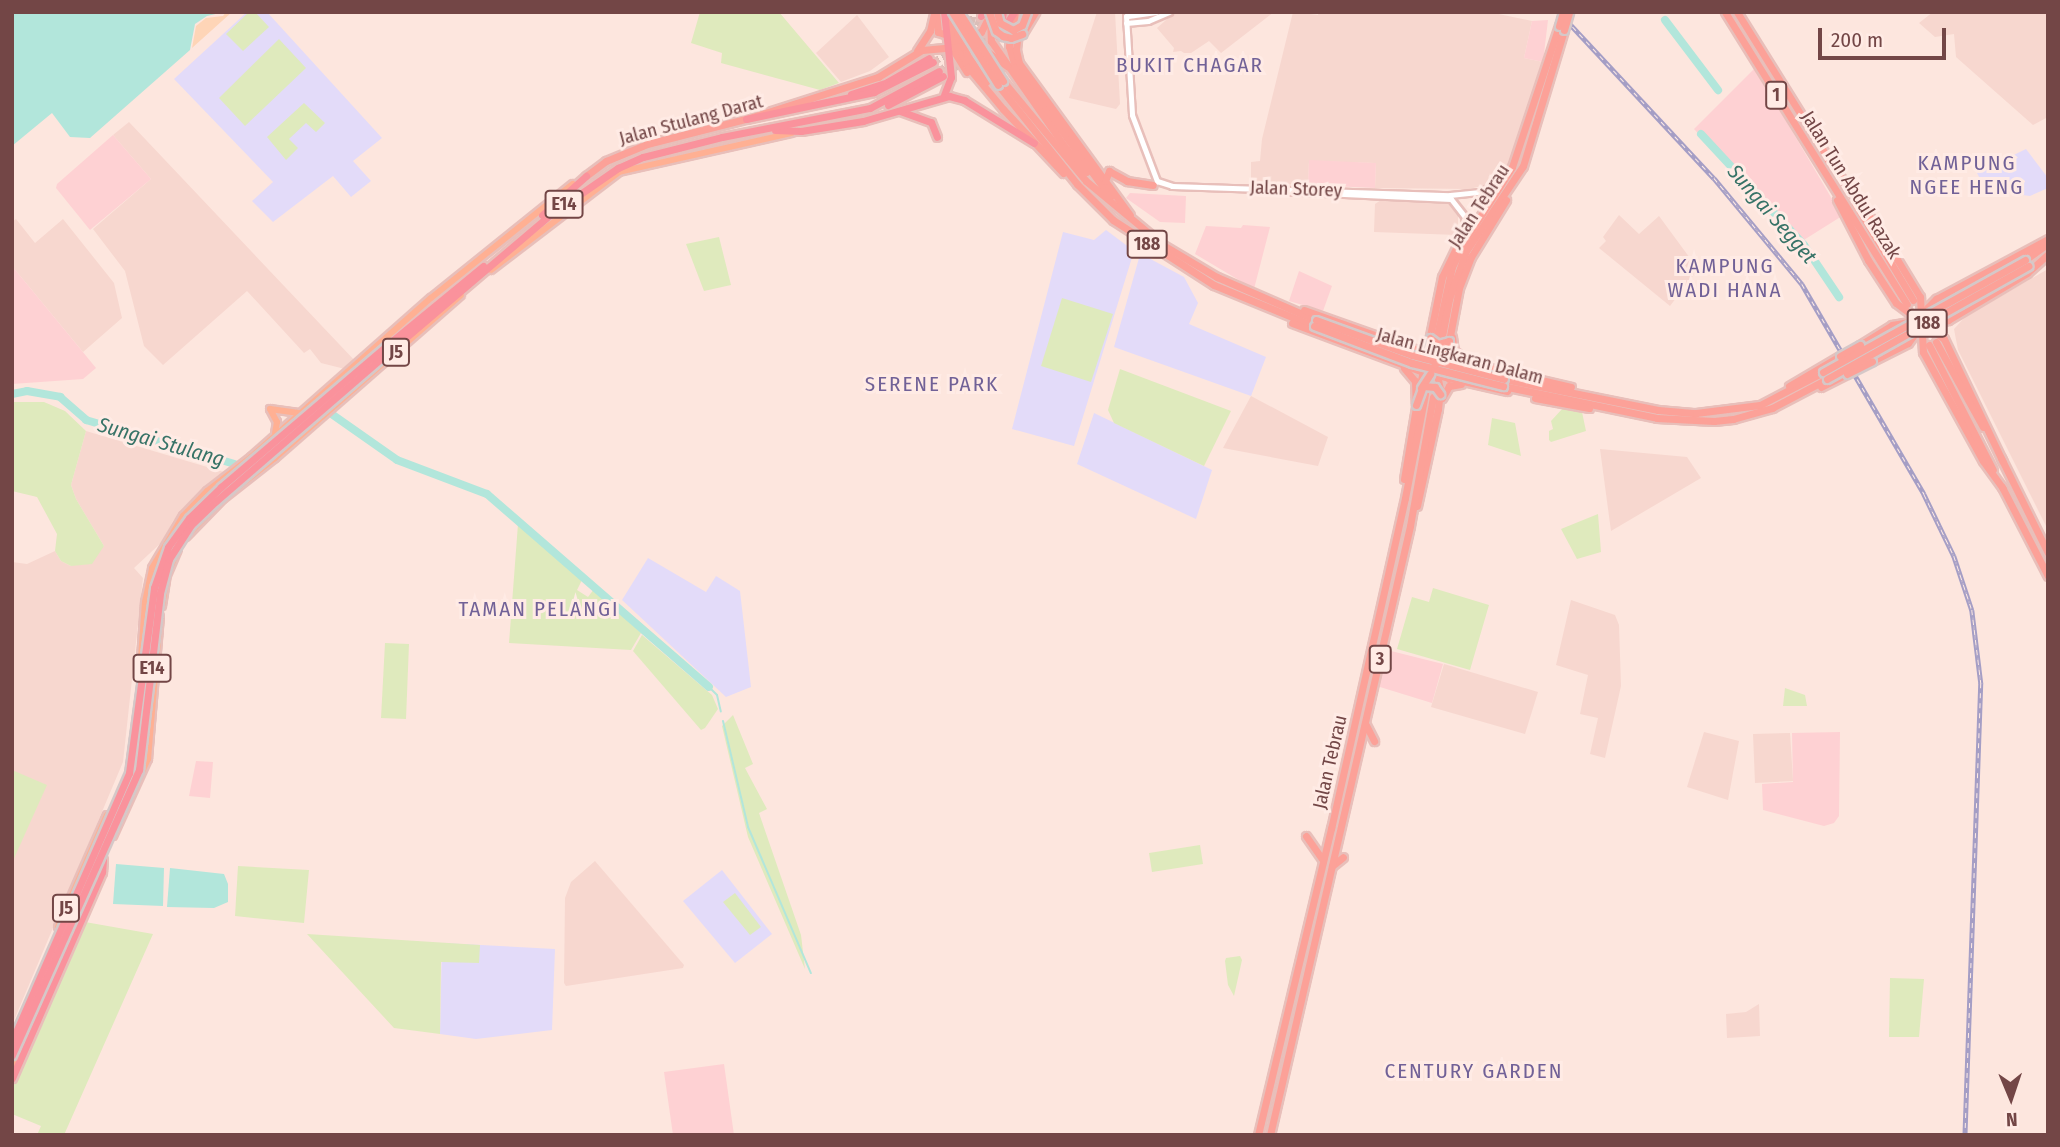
<!DOCTYPE html>
<style>
body{margin:0}
#map{position:relative;width:2060px;height:1147px;overflow:hidden;background:#fde6de;font-family:"Fira Sans Condensed",sans-serif}
div>[style]{position:absolute}
[style*='--x']{left:calc(var(--x)*1px);top:calc(var(--y)*1px);width:calc(var(--w)*1px);rotate:calc(var(--a)*1deg)}
.residential>*{inset:0;background:#f7d7cf}
.commercial>*{inset:0;background:#fed1d3}
.education>*{inset:0;background:#e3dbf9}
.green>*{inset:0;background:#dfeabd}
.sand>*{inset:0;background:#fed5b7}
.water>*{inset:0;background:#b2e6db}
.stream>*{height:2px;margin:-1px;padding:0 1px;transform-origin:1px;border-radius:1px;background:#b2e6db}
.river>*{height:8px;margin:-4px;padding:0 4px;transform-origin:4px;border-radius:4px;background:#b2e6db}
.motorway-tunnel>*{height:7px;margin-top:-3.5px;transform-origin:0;background:repeating-linear-gradient(90deg,#dabeb8 0 7px,transparent 0 10.5px)}
.roads{filter:drop-shadow(2px 0 #e8bfba) drop-shadow(-2px 0 #e8bfba) drop-shadow(0 2px #e8bfba) drop-shadow(0 -2px #e8bfba)}
.secondary>*{height:5px;margin:-2.5px;padding:0 2.5px;transform-origin:2.5px;border-radius:2.5px;background:#fff}
.primary>*{height:6px;margin:-3px;padding:0 3px;transform-origin:3px;border-radius:3px;background:#ffb093}
.trunk>*{height:7px;margin:-3.5px;padding:0 3.5px;transform-origin:3.5px;border-radius:3.5px;background:#fca198}
.motorway>*{height:7px;margin:-3.5px;padding:0 3.5px;transform-origin:3.5px;border-radius:3.5px;background:#fa929c}
.rail>*{height:4.5px;margin-top:-2.25px;transform-origin:0;background:repeating-linear-gradient(90deg,#ffebe5 0 5px,#a59ec5 0 10px);box-sizing:border-box;border-block:2px solid #a59ec5}
.bridges{filter:drop-shadow(2px 0 #d5c8c8) drop-shadow(-2px 0 #d5c8c8) drop-shadow(0 2px #d5c8c8) drop-shadow(0 -2px #d5c8c8)}
.trunk-bridge>*{height:7px;margin:-3.5px;padding:0 3.5px;transform-origin:3.5px;border-radius:3.5px;background:#fca198}
.motorway-bridge>*{height:7px;margin:-3.5px;padding:0 3.5px;transform-origin:3.5px;border-radius:3.5px;background:#fa929c}
span{translate:-50% -50%;white-space:nowrap;text-align:center;line-height:1.15;-webkit-text-stroke:6px #ffebe5;paint-order:stroke}
.shield-label span{padding:2px 5px;background:#ffebe5;border:2px solid;border-radius:5px;-webkit-text-stroke-width:0}
.shield-label{font-size:18px;color:#734646;font-weight:700}
.street-label{font-size:19px;color:#734646}
.neighbourhood-label{font-size:21px;color:#716197;letter-spacing:2px}
.water-label{font-size:21px;color:#377367;font-style:italic}
.frame{position:absolute;inset:0;border:14px solid #734646;pointer-events:none}
.north{position:absolute;left:1976px;top:1063px;width:70px;height:70px;-webkit-text-stroke:5px #ffebe5;paint-order:stroke;rotate:178deg;font-size:19px;font-weight:700;line-height:28px;text-align:center;color:#734646}
.north::after{content:'';display:block;margin:auto;width:24px;height:32px;background:#734646;clip-path:polygon(50% 0,100% 100%,50% 72%,0 100%)}
.scale{position:absolute;left:1818px;top:28px;width:128px;height:32px;box-sizing:border-box;border:4px solid #734646;border-top:0;padding-left:9px;font-size:21px;line-height:24px;white-space:nowrap;color:#734646;-webkit-text-stroke:5px #ffebe5;paint-order:stroke}
</style>
<div id="map">
<div class="residential">
<div style="clip-path:polygon(1097px 12px,1115px 12px,1120px 104px,1116px 109px,1069px 98px)"></div>
<div style="clip-path:polygon(1175px 12px,1274px 12px,1221px 53px,1209px 41px,1191px 53px,1184px 53px,1181px 51px,1173px 52px,1174px 48px,1157px 28px)"></div>
<div style="clip-path:polygon(1293px 12px,1318px 15px,1319px 12px,1489px 12px,1532px 21px,1524px 58px,1543px 62px,1519px 145px,1506px 170px,1486px 185px,1469px 189px,1375px 188px,1376px 163px,1309px 161px,1308px 185px,1251px 183px,1251px 162px,1260px 161px,1262px 139px)"></div>
<div style="clip-path:polygon(1933px 12px,2048px 12px,2048px 117px,2033px 125px,1956px 57px,1954px 34px,1935px 37px,1919px 23px)"></div>
<div style="clip-path:polygon(857px 15px,889px 57px,870px 71px,841px 82px,816px 53px)"></div>
<div style="clip-path:polygon(129px 122px,357px 363px,349px 370px,321px 363px,310px 349px,304px 353px,247px 291px,163px 365px,144px 346px,125px 271px,93px 229px,151px 179px,113px 135px)"></div>
<div style="clip-path:polygon(1381px 200px,1451px 203px,1458px 211px,1458px 235px,1374px 232px,1375px 204px)"></div>
<div style="clip-path:polygon(1619px 215px,1639px 234px,1659px 216px,1698px 269px,1670px 306px,1599px 248px,1606px 241px,1603px 237px)"></div>
<div style="clip-path:polygon(16px 219px,35px 243px,63px 219px,114px 283px,122px 318px,83px 352px,12px 266px,12px 222px)"></div>
<div style="clip-path:polygon(2048px 269px,2048px 530px,1958px 350px,1954px 329px,1965px 317px)"></div>
<div style="clip-path:polygon(1251px 396px,1328px 437px,1318px 466px,1223px 448px)"></div>
<div style="clip-path:polygon(86px 431px,224px 472px,194px 498px,173px 521px,163px 541px,134px 568px,143px 578px,123px 762px,12px 1025px,12px 562px,27px 564px,55px 551px,61px 561px,71px 566px,104px 546px,76px 499px,71px 485px)"></div>
<div style="clip-path:polygon(1600px 449px,1687px 457px,1701px 478px,1611px 531px)"></div>
<div style="clip-path:polygon(1571px 600px,1615px 615px,1619px 625px,1621px 686px,1605px 758px,1590px 754px,1598px 718px,1580px 714px,1588px 675px,1556px 665px)"></div>
<div style="clip-path:polygon(1444px 664px,1538px 692px,1525px 734px,1431px 707px)"></div>
<div style="clip-path:polygon(1704px 732px,1739px 741px,1728px 800px,1687px 787px)"></div>
<div style="clip-path:polygon(1790px 733px,1793px 781px,1755px 783px,1753px 734px)"></div>
<div style="clip-path:polygon(595px 861px,684px 965px,683px 968px,566px 986px,564px 983px,565px 898px,571px 882px)"></div>
<div style="clip-path:polygon(1759px 1004px,1760px 1036px,1727px 1038px,1726px 1014px,1746px 1012px)"></div>
</div>
<div class="commercial">
<div style="clip-path:polygon(1548px 20px,1543px 62px,1524px 58px,1532px 21px)"></div>
<div style="clip-path:polygon(1755px 68px,1842px 216px,1799px 243px,1694px 129px)"></div>
<div style="clip-path:polygon(113px 135px,151px 179px,90px 230px,56px 188px,57px 184px)"></div>
<div style="clip-path:polygon(1309px 160px,1376px 163px,1375px 188px,1308px 185px)"></div>
<div style="clip-path:polygon(1130px 193px,1186px 196px,1185px 223px,1160px 222px,1126px 198px)"></div>
<div style="clip-path:polygon(1243px 225px,1270px 227px,1254px 289px,1195px 254px,1206px 226px,1241px 228px)"></div>
<div style="clip-path:polygon(12px 266px,96px 368px,83px 379px,12px 384px)"></div>
<div style="clip-path:polygon(1299px 271px,1332px 286px,1323px 311px,1289px 301px)"></div>
<div style="clip-path:polygon(1387px 650px,1443px 664px,1432px 703px,1380px 687px,1378px 682px)"></div>
<div style="clip-path:polygon(1840px 732px,1839px 816px,1834px 823px,1824px 826px,1763px 810px,1762px 784px,1793px 782px,1792px 733px)"></div>
<div style="clip-path:polygon(196px 761px,213px 762px,210px 798px,189px 796px)"></div>
<div style="clip-path:polygon(724px 1064px,734px 1135px,673px 1135px,664px 1072px)"></div>
</div>
<div class="education">
<div style="clip-path:polygon(247px 12px,267px 12px,382px 138px,353px 161px,371px 181px,351px 197px,333px 176px,273px 222px,252px 201px,273px 182px,174px 79px)"></div>
<div style="clip-path:polygon(2026px 149px,2048px 178px,2048px 188px,2030px 196px,1986px 190px,1977px 173px)"></div>
<div style="clip-path:polygon(1106px 230px,1134px 251px,1074px 446px,1012px 429px,1063px 232px,1094px 240px)"></div>
<div style="clip-path:polygon(1143px 255px,1184px 277px,1198px 303px,1189px 324px,1266px 357px,1251px 396px,1114px 347px,1139px 258px)"></div>
<div style="clip-path:polygon(1094px 413px,1212px 470px,1196px 519px,1077px 464px)"></div>
<div style="clip-path:polygon(648px 558px,706px 592px,716px 576px,740px 591px,751px 687px,726px 697px,622px 600px)"></div>
<div style="clip-path:polygon(722px 870px,772px 934px,735px 963px,683px 901px)"></div>
<div style="clip-path:polygon(442px 943px,555px 949px,552px 1030px,476px 1039px,440px 1034px)"></div>
</div>
<div class="green">
<div style="clip-path:polygon(249px 12px,255px 12px,269px 27px,243px 51px,226px 34px)"></div>
<div style="clip-path:polygon(700px 12px,779px 12px,839px 83px,820px 90px,721px 63px,722px 53px,691px 43px)"></div>
<div style="clip-path:polygon(279px 39px,306px 68px,245px 126px,219px 98px)"></div>
<div style="clip-path:polygon(304px 103px,325px 123px,316px 132px,306px 123px,289px 139px,298px 148px,286px 160px,267px 137px)"></div>
<div style="clip-path:polygon(719px 237px,731px 285px,704px 291px,686px 244px)"></div>
<div style="clip-path:polygon(1062px 298px,1113px 314px,1091px 382px,1041px 366px)"></div>
<div style="clip-path:polygon(1120px 369px,1231px 411px,1204px 466px,1114px 423px,1108px 410px)"></div>
<div style="clip-path:polygon(12px 402px,44px 402px,65px 411px,86px 431px,71px 485px,76px 499px,104px 546px,92px 564px,71px 566px,61px 561px,55px 551px,57px 534px,37px 497px,12px 491px)"></div>
<div style="clip-path:polygon(1563px 408px,1582px 412px,1586px 431px,1551px 442px,1549px 440px,1549px 431px,1553px 429px,1551px 421px)"></div>
<div style="clip-path:polygon(1492px 418px,1515px 423px,1521px 456px,1488px 445px)"></div>
<div style="clip-path:polygon(1598px 514px,1601px 552px,1577px 559px,1561px 529px)"></div>
<div style="clip-path:polygon(518px 524px,582px 580px,577px 590px,588px 597px,594px 589px,641px 633px,631px 650px,509px 643px)"></div>
<div style="clip-path:polygon(1433px 588px,1489px 605px,1470px 670px,1397px 649px,1412px 597px,1429px 602px)"></div>
<div style="clip-path:polygon(642px 635px,712px 695px,718px 709px,705px 728px,701px 730px,633px 651px)"></div>
<div style="clip-path:polygon(385px 643px,409px 644px,406px 719px,381px 718px)"></div>
<div style="clip-path:polygon(1785px 688px,1805px 695px,1807px 706px,1783px 706px)"></div>
<div style="clip-path:polygon(733px 715px,753px 764px,745px 768px,767px 809px,759px 813px,801px 935px,805px 969px,748px 837px,722px 726px)"></div>
<div style="clip-path:polygon(12px 770px,47px 785px,12px 863px)"></div>
<div style="clip-path:polygon(1200px 845px,1203px 864px,1152px 872px,1149px 853px)"></div>
<div style="clip-path:polygon(238px 866px,309px 870px,304px 923px,235px 916px)"></div>
<div style="clip-path:polygon(735px 893px,761px 927px,750px 935px,723px 902px)"></div>
<div style="clip-path:polygon(85px 922px,153px 934px,64px 1135px,37px 1135px,41px 1126px,12px 1114px,12px 1083px)"></div>
<div style="clip-path:polygon(307px 934px,480px 945px,479px 963px,441px 962px,440px 1034px,394px 1028px)"></div>
<div style="clip-path:polygon(1240px 956px,1242px 960px,1234px 996px,1228px 985px,1225px 961px,1226px 958px)"></div>
<div style="clip-path:polygon(1890px 978px,1924px 979px,1919px 1037px,1889px 1037px)"></div>
</div>
<div class="sand">
<div style="clip-path:polygon(226px 12px,232px 12px,192px 48px,196px 26px,206px 18px,223px 16px)"></div>
</div>
<div class="water">
<div style="clip-path:polygon(12px 12px,224px 12px,207px 16px,195px 24px,190px 50px,90px 138px,70px 137px,52px 113px,12px 146px)"></div>
<div style="clip-path:polygon(116px 864px,164px 868px,163px 906px,113px 904px)"></div>
<div style="clip-path:polygon(170px 868px,224px 874px,228px 884px,228px 902px,214px 908px,167px 907px)"></div>
</div>
<div class="stream">
<div style="--x:709;--y:687;--w:11;--a:45"></div>
<div style="--x:717;--y:695;--w:17;--a:77"></div>
<div style="--x:723;--y:721;--w:109;--a:76.7"></div>
<div style="--x:748;--y:827;--w:159;--a:66.7"></div>
</div>
<div class="river">
<div style="--x:1665;--y:20;--w:88;--a:52.9"></div>
<div style="--x:1701;--y:134;--w:151;--a:47.1"></div>
<div style="--x:1804;--y:245;--w:63;--a:56.1"></div>
<div style="--x:12;--y:394;--w:15;--a:-11"></div>
<div style="--x:27;--y:391;--w:34;--a:10"></div>
<div style="--x:60;--y:397;--w:35;--a:41"></div>
<div style="--x:86;--y:420;--w:155;--a:16.5"></div>
<div style="--x:333;--y:415;--w:78;--a:35.1"></div>
<div style="--x:397;--y:460;--w:96;--a:20.7"></div>
<div style="--x:487;--y:494;--w:294;--a:41"></div>
</div>
<div class="motorway-tunnel">
<div style="--x:968;--y:33;--w:22;--a:-74"></div>
<div style="--x:974;--y:35;--w:20;--a:-70"></div>
<div style="--x:933;--y:62;--w:23;--a:-31"></div>
<div style="--x:939;--y:71;--w:66;--a:-36.3"></div>
<div style="--x:943;--y:76;--w:68;--a:-36"></div>
</div>
<div class="roads">
<div class="secondary">
<div style="--x:1156;--y:12;--w:30;--a:172"></div>
<div style="--x:1126;--y:16;--w:99;--a:86.5"></div>
<div style="--x:1132;--y:115;--w:71;--a:69.3"></div>
<div style="--x:1157;--y:181;--w:16;--a:18"></div>
<div style="--x:1172;--y:186;--w:278;--a:1.9"></div>
<div style="--x:1450;--y:195;--w:30;--a:-6"></div>
<div style="--x:1480;--y:192;--w:25;--a:-27"></div>
<div style="--x:1126;--y:23;--w:22;--a:-5"></div>
<div style="--x:1148;--y:21;--w:23;--a:-23"></div>
<div style="--x:1280;--y:191;--w:171;--a:2.7"></div>
<div style="--x:1451;--y:199;--w:23;--a:52"></div>
<div style="--x:1465;--y:217;--w:20;--a:96"></div>
</div>
<div class="primary">
<div style="--x:491;--y:270;--w:161;--a:-37.4"></div>
<div style="--x:619;--y:172;--w:177;--a:-12.7"></div>
<div style="--x:270;--y:409;--w:29;--a:8"></div>
<div style="--x:270;--y:409;--w:15;--a:62"></div>
<div style="--x:277;--y:422;--w:11;--a:100"></div>
<div style="--x:186;--y:537;--w:53;--a:-45.8"></div>
<div style="--x:223;--y:499;--w:66;--a:-38.3"></div>
<div style="--x:275;--y:458;--w:247;--a:-41.2"></div>
<div style="--x:162;--y:606;--w:31;--a:-81"></div>
<div style="--x:167;--y:575;--w:28;--a:-67"></div>
<div style="--x:141;--y:659;--w:57;--a:-86"></div>
<div style="--x:145;--y:602;--w:35;--a:-78"></div>
<div style="--x:152;--y:568;--w:61;--a:-59.2"></div>
<div style="--x:183;--y:516;--w:35;--a:-46"></div>
<div style="--x:207;--y:491;--w:56;--a:-37.7"></div>
<div style="--x:251;--y:457;--w:240;--a:-41.5"></div>
<div style="--x:431;--y:298;--w:182;--a:-38.8"></div>
<div style="--x:113;--y:836;--w:85;--a:-65.6"></div>
<div style="--x:148;--y:759;--w:143;--a:-85.2"></div>
<div style="--x:58;--y:927;--w:122;--a:-66.4"></div>
<div style="--x:12;--y:1065;--w:222;--a:-66.1"></div>
</div>
<div class="trunk">
<div style="--x:936;--y:12;--w:20;--a:84"></div>
<div style="--x:938;--y:32;--w:13;--a:18"></div>
<div style="--x:949;--y:12;--w:38;--a:84"></div>
<div style="--x:953;--y:50;--w:26;--a:58"></div>
<div style="--x:1015;--y:12;--w:35;--a:100"></div>
<div style="--x:1009;--y:46;--w:22;--a:74"></div>
<div style="--x:1015;--y:67;--w:161;--a:53.8"></div>
<div style="--x:1725;--y:12;--w:344;--a:58.1"></div>
<div style="--x:1737;--y:12;--w:178;--a:58.1"></div>
<div style="--x:990;--y:16;--w:25;--a:88"></div>
<div style="--x:991;--y:41;--w:129;--a:55.1"></div>
<div style="--x:1065;--y:147;--w:33;--a:49"></div>
<div style="--x:956;--y:18;--w:29;--a:84"></div>
<div style="--x:959;--y:47;--w:22;--a:66"></div>
<div style="--x:968;--y:67;--w:55;--a:50.2"></div>
<div style="--x:1003;--y:109;--w:88;--a:46.8"></div>
<div style="--x:1018;--y:33;--w:17;--a:97"></div>
<div style="--x:1016;--y:50;--w:13;--a:77"></div>
<div style="--x:1019;--y:63;--w:188;--a:53.9"></div>
<div style="--x:969;--y:34;--w:12;--a:-9"></div>
<div style="--x:981;--y:32;--w:13;--a:-63"></div>
<div style="--x:1022;--y:34;--w:26;--a:-59"></div>
<div style="--x:964;--y:41;--w:14;--a:78"></div>
<div style="--x:967;--y:55;--w:33;--a:55"></div>
<div style="--x:917;--y:51;--w:24;--a:-57"></div>
<div style="--x:930;--y:31;--w:17;--a:-77"></div>
<div style="--x:1003;--y:81;--w:130;--a:50.3"></div>
<div style="--x:1086;--y:181;--w:100;--a:39.7"></div>
<div style="--x:1163;--y:245;--w:63;--a:30.7"></div>
<div style="--x:1217;--y:277;--w:108;--a:23.5"></div>
<div style="--x:998;--y:85;--w:127;--a:51.4"></div>
<div style="--x:1077;--y:184;--w:51;--a:45"></div>
<div style="--x:1113;--y:220;--w:120;--a:32.8"></div>
<div style="--x:1214;--y:285;--w:108;--a:22.3"></div>
<div style="--x:1828;--y:160;--w:84;--a:53.7"></div>
<div style="--x:1878;--y:228;--w:81;--a:58.7"></div>
<div style="--x:1920;--y:297;--w:55;--a:86.9"></div>
<div style="--x:1923;--y:352;--w:124;--a:61.2"></div>
<div style="--x:1983;--y:461;--w:34;--a:54"></div>
<div style="--x:586;--y:176;--w:25;--a:-37"></div>
<div style="--x:606;--y:161;--w:44;--a:-22.5"></div>
<div style="--x:647;--y:144;--w:102;--a:-14.2"></div>
<div style="--x:746;--y:119;--w:139;--a:-17.7"></div>
<div style="--x:878;--y:77;--w:52;--a:-31.5"></div>
<div style="--x:922;--y:50;--w:56;--a:-5.1"></div>
<div style="--x:978;--y:45;--w:36;--a:36"></div>
<div style="--x:1105;--y:181;--w:11;--a:-68"></div>
<div style="--x:1109;--y:171;--w:21;--a:29"></div>
<div style="--x:1127;--y:181;--w:26;--a:9"></div>
<div style="--x:1837;--y:200;--w:68;--a:62.7"></div>
<div style="--x:1868;--y:260;--w:51;--a:56.9"></div>
<div style="--x:1896;--y:303;--w:60;--a:36.9"></div>
<div style="--x:1944;--y:339;--w:136;--a:64.4"></div>
<div style="--x:1855;--y:203;--w:113;--a:59.1"></div>
<div style="--x:1139;--y:251;--w:21;--a:5"></div>
<div style="--x:2025;--y:260;--w:27;--a:-36"></div>
<div style="--x:1304;--y:310;--w:123;--a:19.5"></div>
<div style="--x:1420;--y:351;--w:8;--a:45"></div>
<div style="--x:1924;--y:317;--w:9;--a:-72"></div>
<div style="--x:1927;--y:308;--w:13;--a:-45"></div>
<div style="--x:1936;--y:299;--w:127;--a:-28.2"></div>
<div style="--x:1927;--y:322;--w:21;--a:-5"></div>
<div style="--x:1948;--y:320;--w:92;--a:-30.7"></div>
<div style="--x:2027;--y:273;--w:28;--a:-42"></div>
<div style="--x:1292;--y:323;--w:140;--a:20.5"></div>
<div style="--x:1437;--y:335;--w:70;--a:-77.6"></div>
<div style="--x:1452;--y:267;--w:28;--a:-64"></div>
<div style="--x:1464;--y:242;--w:89;--a:-57.4"></div>
<div style="--x:1512;--y:167;--w:149;--a:-71.6"></div>
<div style="--x:1442;--y:336;--w:38;--a:-79"></div>
<div style="--x:1449;--y:299;--w:51;--a:-70.5"></div>
<div style="--x:1466;--y:251;--w:102;--a:-56.2"></div>
<div style="--x:1523;--y:166;--w:142;--a:-73.2"></div>
<div style="--x:1452;--y:337;--w:14;--a:82"></div>
<div style="--x:1454;--y:351;--w:16;--a:35"></div>
<div style="--x:1449;--y:341;--w:54;--a:-79.3"></div>
<div style="--x:1459;--y:288;--w:33;--a:-69"></div>
<div style="--x:1471;--y:257;--w:67;--a:-58.4"></div>
<div style="--x:1936;--y:342;--w:97;--a:61.1"></div>
<div style="--x:1860;--y:345;--w:38;--a:-32"></div>
<div style="--x:1892;--y:325;--w:23;--a:-10"></div>
<div style="--x:1929;--y:345;--w:140;--a:62.9"></div>
<div style="--x:1872;--y:361;--w:40;--a:-26.6"></div>
<div style="--x:1908;--y:343;--w:19;--a:-54"></div>
<div style="--x:1404;--y:368;--w:17;--a:50"></div>
<div style="--x:1415;--y:381;--w:24;--a:88"></div>
<div style="--x:1437;--y:375;--w:72;--a:12.9"></div>
<div style="--x:1449;--y:379;--w:13;--a:-99"></div>
<div style="--x:1447;--y:366;--w:10;--a:-37"></div>
<div style="--x:1455;--y:360;--w:119;--a:13.1"></div>
<div style="--x:1504;--y:379;--w:157;--a:11.4"></div>
<div style="--x:1658;--y:410;--w:38;--a:5"></div>
<div style="--x:1696;--y:413;--w:64;--a:-7.1"></div>
<div style="--x:1760;--y:405;--w:71;--a:-27.6"></div>
<div style="--x:1503;--y:386;--w:157;--a:11.7"></div>
<div style="--x:1657;--y:418;--w:57;--a:3"></div>
<div style="--x:1714;--y:421;--w:19;--a:-6"></div>
<div style="--x:1733;--y:419;--w:41;--a:-15.8"></div>
<div style="--x:1772;--y:408;--w:62;--a:-27.8"></div>
<div style="--x:1789;--y:386;--w:59;--a:-30.5"></div>
<div style="--x:1821;--y:387;--w:29;--a:-27"></div>
<div style="--x:1419;--y:390;--w:115;--a:-78.5"></div>
<div style="--x:1442;--y:277;--w:41;--a:-64.1"></div>
<div style="--x:1442;--y:398;--w:14;--a:-60"></div>
<div style="--x:1449;--y:386;--w:12;--a:-9"></div>
<div style="--x:1535;--y:398;--w:55;--a:10.5"></div>
<div style="--x:2001;--y:458;--w:106;--a:63.7"></div>
<div style="--x:1404;--y:479;--w:79;--a:-80.5"></div>
<div style="--x:2002;--y:487;--w:100;--a:62.7"></div>
<div style="--x:1417;--y:506;--w:99;--a:-77.8"></div>
<div style="--x:1438;--y:409;--w:20;--a:-84"></div>
<div style="--x:1440;--y:389;--w:14;--a:-102"></div>
<div style="--x:1366;--y:725;--w:18;--a:63"></div>
<div style="--x:1306;--y:836;--w:29;--a:55"></div>
<div style="--x:1332;--y:866;--w:14;--a:-39"></div>
<div style="--x:1258;--y:1135;--w:315;--a:-76.6"></div>
<div style="--x:1331;--y:829;--w:339;--a:-77.4"></div>
<div style="--x:1405;--y:498;--w:106;--a:-79.1"></div>
<div style="--x:1270;--y:1135;--w:625;--a:-77.05"></div>
<div style="--x:1410;--y:526;--w:131;--a:-79.9"></div>
</div>
<div class="motorway">
<div style="--x:981;--y:16;--w:4;--a:-76"></div>
<div style="--x:1002;--y:18;--w:6;--a:-81"></div>
<div style="--x:998;--y:36;--w:29;--a:-56"></div>
<div style="--x:851;--y:94;--w:38;--a:-18"></div>
<div style="--x:887;--y:82;--w:48;--a:-29.7"></div>
<div style="--x:944;--y:95;--w:19;--a:-69"></div>
<div style="--x:951;--y:77;--w:65;--a:-96.1"></div>
<div style="--x:888;--y:105;--w:62;--a:-27.8"></div>
<div style="--x:900;--y:111;--w:33;--a:20"></div>
<div style="--x:931;--y:122;--w:16;--a:68"></div>
<div style="--x:746;--y:119;--w:131;--a:-11.9"></div>
<div style="--x:874;--y:92;--w:66;--a:-27"></div>
<div style="--x:775;--y:130;--w:26;--a:2"></div>
<div style="--x:801;--y:131;--w:63;--a:-9.2"></div>
<div style="--x:863;--y:121;--w:90;--a:-16.2"></div>
<div style="--x:949;--y:96;--w:16;--a:15"></div>
<div style="--x:964;--y:100;--w:82;--a:31.6"></div>
<div style="--x:542;--y:215;--w:59;--a:-41.6"></div>
<div style="--x:386;--y:346;--w:126;--a:-39.5"></div>
<div style="--x:390;--y:351;--w:210;--a:-40.4"></div>
<div style="--x:550;--y:215;--w:83;--a:-34.7"></div>
<div style="--x:618;--y:168;--w:27;--a:-24"></div>
<div style="--x:643;--y:157;--w:81;--a:-14.2"></div>
<div style="--x:722;--y:137;--w:151;--a:-11.1"></div>
<div style="--x:870;--y:108;--w:78;--a:-28.2"></div>
<div style="--x:12;--y:1078;--w:225;--a:-66.4"></div>
<div style="--x:102;--y:872;--w:12;--a:-85"></div>
</div>
</div>
<div class="rail">
<div style="--x:1559;--y:12;--w:227;--a:47"></div>
<div style="--x:1714;--y:178;--w:138;--a:50.3"></div>
<div style="--x:1802;--y:284;--w:243;--a:59.8"></div>
<div style="--x:1924;--y:494;--w:69;--a:64.2"></div>
<div style="--x:1954;--y:556;--w:57;--a:71.6"></div>
<div style="--x:1972;--y:610;--w:74;--a:83"></div>
<div style="--x:1981;--y:683;--w:452;--a:92"></div>
</div>
<div class="bridges">
<div class="trunk-bridge">
<div style="--x:952;--y:12;--w:86;--a:57.8"></div>
<div style="--x:959;--y:12;--w:82;--a:57.5"></div>
<div style="--x:989;--y:12;--w:20;--a:70"></div>
<div style="--x:996;--y:31;--w:9;--a:36"></div>
<div style="--x:1003;--y:36;--w:8;--a:14"></div>
<div style="--x:1011;--y:38;--w:12;--a:-20"></div>
<div style="--x:997;--y:12;--w:11;--a:75"></div>
<div style="--x:1000;--y:23;--w:15;--a:28"></div>
<div style="--x:1013;--y:30;--w:10;--a:-29"></div>
<div style="--x:1022;--y:25;--w:14;--a:-69"></div>
<div style="--x:1559;--y:26;--w:15;--a:-74"></div>
<div style="--x:1564;--y:30;--w:19;--a:-74"></div>
<div style="--x:1316;--y:320;--w:102;--a:20"></div>
<div style="--x:1412;--y:355;--w:95;--a:14.6"></div>
<div style="--x:1314;--y:326;--w:105;--a:20.7"></div>
<div style="--x:1412;--y:363;--w:94;--a:14.2"></div>
<div style="--x:1430;--y:338;--w:10;--a:37"></div>
<div style="--x:1438;--y:344;--w:11;--a:-15"></div>
<div style="--x:1429;--y:346;--w:19;--a:72"></div>
<div style="--x:1435;--y:364;--w:27;--a:-59"></div>
<div style="--x:1840;--y:356;--w:23;--a:-29"></div>
<div style="--x:1823;--y:372;--w:231;--a:-29"></div>
<div style="--x:1847;--y:374;--w:28;--a:-27"></div>
<div style="--x:1827;--y:379;--w:231;--a:-29.3"></div>
<div style="--x:1421;--y:388;--w:17;--a:-57"></div>
<div style="--x:1416;--y:405;--w:20;--a:-70"></div>
<div style="--x:1423;--y:386;--w:12;--a:5"></div>
<div style="--x:1435;--y:387;--w:9;--a:54"></div>
</div>
<div class="motorway-bridge">
<div style="--x:12;--y:1041;--w:292;--a:-66.4"></div>
<div style="--x:129;--y:773;--w:187;--a:-82.3"></div>
<div style="--x:154;--y:588;--w:43;--a:-71.1"></div>
<div style="--x:168;--y:547;--w:36;--a:-54"></div>
<div style="--x:189;--y:518;--w:45;--a:-44.1"></div>
<div style="--x:221;--y:487;--w:217;--a:-40.5"></div>
<div style="--x:12;--y:1055;--w:312;--a:-66"></div>
<div style="--x:139;--y:770;--w:178;--a:-83.2"></div>
<div style="--x:160;--y:593;--w:35;--a:-75"></div>
<div style="--x:169;--y:559;--w:40;--a:-57.1"></div>
<div style="--x:191;--y:525;--w:35;--a:-44"></div>
<div style="--x:216;--y:501;--w:230;--a:-40.8"></div>
</div>
</div>
<div class="shield-label">
<span style="left:1776px;top:95px">1</span>
<span style="left:564px;top:204px">E14</span>
<span style="left:1147px;top:244px">188</span>
<span style="left:1927px;top:323px">188</span>
<span style="left:396px;top:352px">J5</span>
<span style="left:1380px;top:659px">3</span>
<span style="left:152px;top:668px">E14</span>
<span style="left:66px;top:908px">J5</span>
</div>
<div class="street-label">
<span style="left:691px;top:120px;rotate:-15deg">Jalan Stulang Darat</span>
<span style="left:1851px;top:185px;rotate:58deg">Jalan Tun Abdul Razak</span>
<span style="left:1296px;top:189px;rotate:2deg">Jalan Storey</span>
<span style="left:1479px;top:206px;rotate:-57deg">Jalan Tebrau</span>
<span style="left:1460px;top:356px;rotate:15deg">Jalan Lingkaran Dalam</span>
<span style="left:1330px;top:762px;rotate:-77deg">Jalan Tebrau</span>
</div>
<div class="neighbourhood-label">
<span style="left:1190px;top:65px">BUKIT CHAGAR</span>
<span style="left:1967px;top:175px">KAMPUNG<br>NGEE HENG</span>
<span style="left:1725px;top:278px">KAMPUNG<br>WADI HANA</span>
<span style="left:932px;top:384px">SERENE PARK</span>
<span style="left:539px;top:609px">TAMAN PELANGI</span>
<span style="left:1474px;top:1071px">CENTURY GARDEN</span>
</div>
<div class="water-label">
<span style="left:1772px;top:214px;rotate:49deg">Sungai Segget</span>
<span style="left:161px;top:442px;rotate:16deg">Sungai Stulang</span>
</div>
<div class="frame"></div>
<div class="north">N</div>
<div class="scale">200 m</div>
</div>
